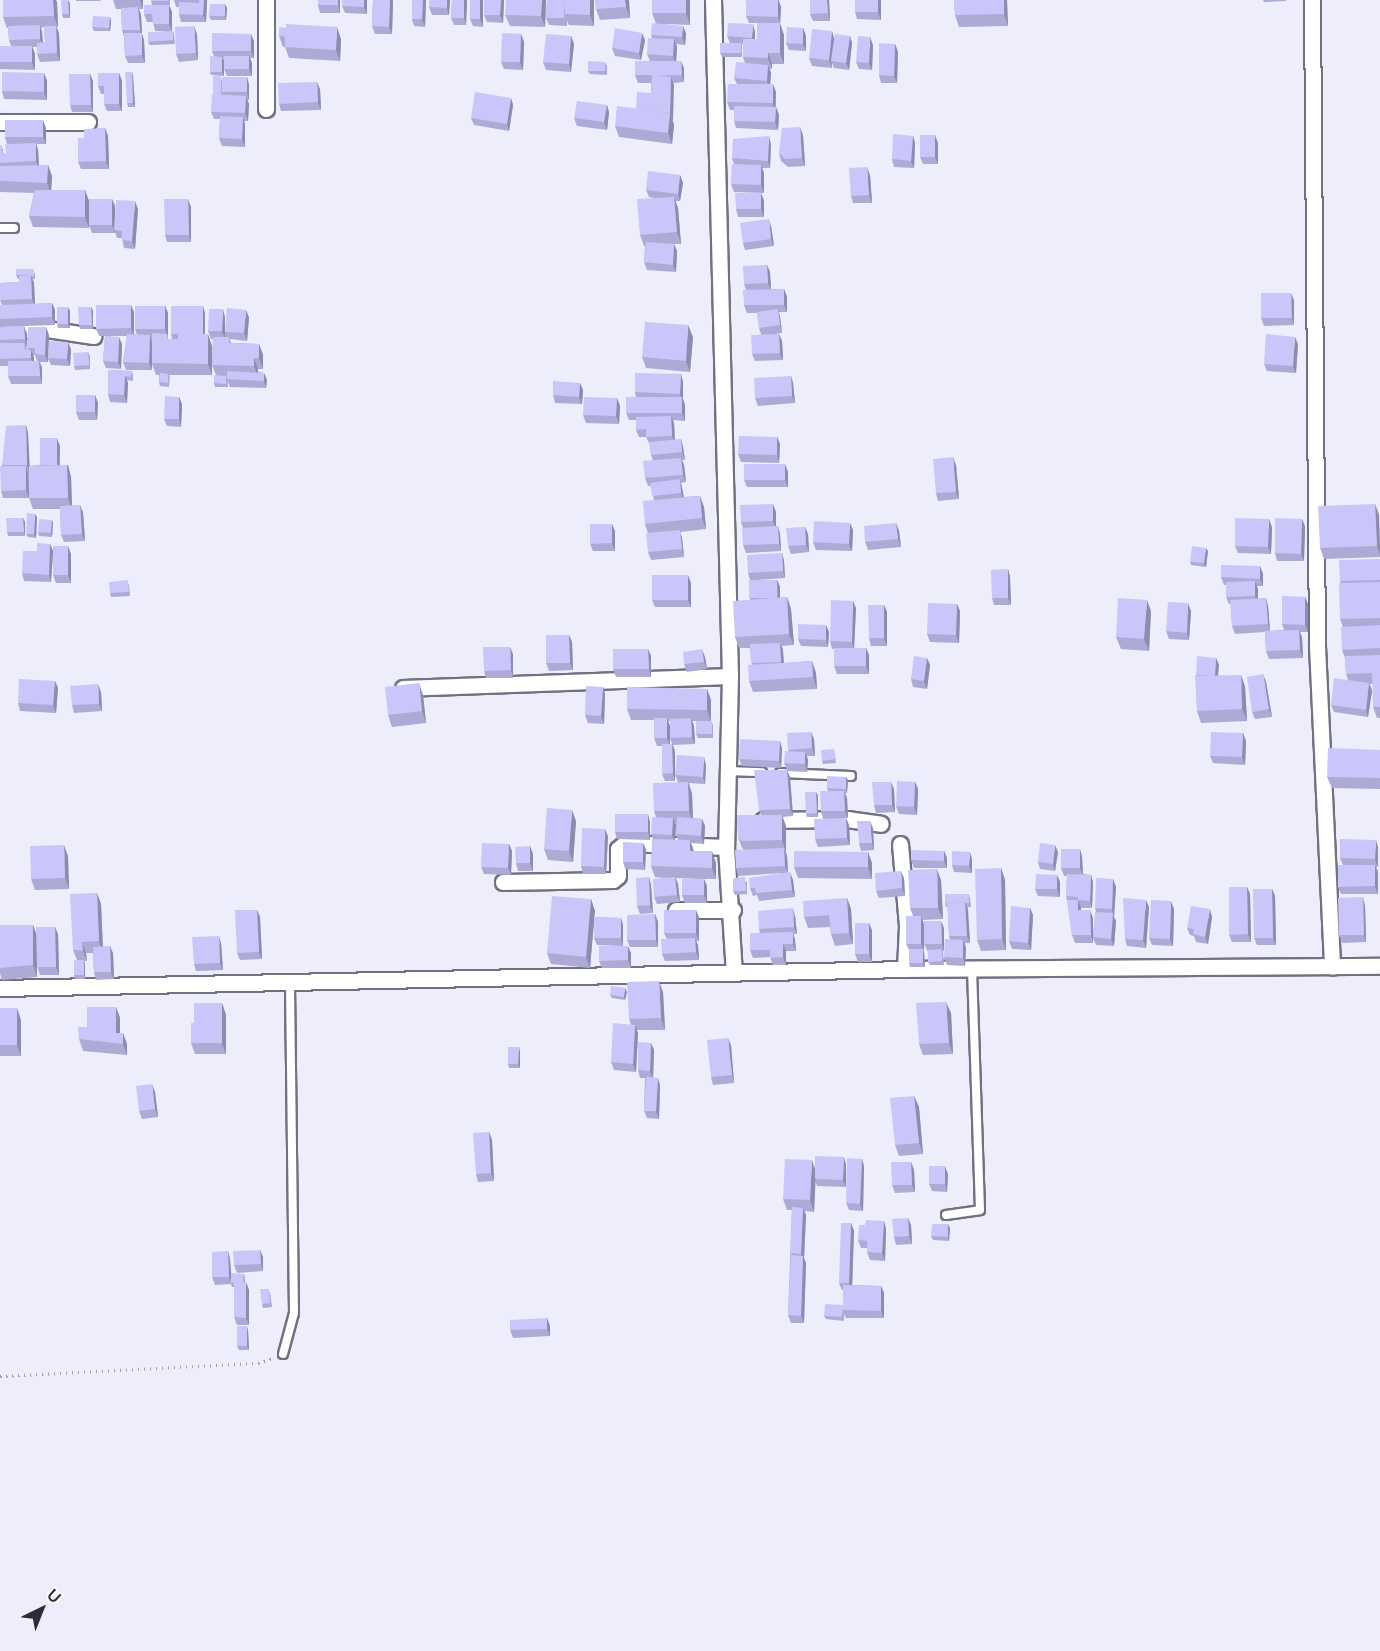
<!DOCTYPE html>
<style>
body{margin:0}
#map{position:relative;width:1380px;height:1651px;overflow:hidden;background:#eeedfc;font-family:Lato,sans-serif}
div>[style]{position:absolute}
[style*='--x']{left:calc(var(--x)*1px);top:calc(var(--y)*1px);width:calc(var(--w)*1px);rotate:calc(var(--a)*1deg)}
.path>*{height:3px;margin-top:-1.5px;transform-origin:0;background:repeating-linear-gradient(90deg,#a1a0ac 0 1.5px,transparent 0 6px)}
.roads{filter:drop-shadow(2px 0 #727181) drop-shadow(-2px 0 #727181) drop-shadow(0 2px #727181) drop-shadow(0 -2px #727181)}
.lane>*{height:8px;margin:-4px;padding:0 4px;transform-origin:4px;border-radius:4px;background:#fff}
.street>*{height:15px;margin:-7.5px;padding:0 7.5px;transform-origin:7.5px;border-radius:7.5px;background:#fff}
.wall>*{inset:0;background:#adaad6}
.shaded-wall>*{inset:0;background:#8d8bae}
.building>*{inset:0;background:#c9c6f9}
span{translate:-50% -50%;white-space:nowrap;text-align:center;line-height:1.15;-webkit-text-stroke:4.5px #fcfcfc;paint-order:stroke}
.north{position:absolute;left:12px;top:1579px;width:60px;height:60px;-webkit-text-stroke:4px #fcfcfc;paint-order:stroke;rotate:43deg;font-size:16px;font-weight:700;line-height:24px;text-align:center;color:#2d2c33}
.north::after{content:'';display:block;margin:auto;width:21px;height:27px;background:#2d2c33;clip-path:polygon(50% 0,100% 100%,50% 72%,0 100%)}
</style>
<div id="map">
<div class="path">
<div style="--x:0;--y:1376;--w:258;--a:-2.9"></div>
<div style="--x:258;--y:1363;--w:16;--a:-18"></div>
</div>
<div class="roads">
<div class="lane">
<div style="--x:0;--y:228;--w:14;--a:0"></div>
<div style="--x:728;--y:771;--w:34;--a:2"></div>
<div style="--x:780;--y:773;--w:71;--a:2.4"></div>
<div style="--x:946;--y:1215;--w:34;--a:-8"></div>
<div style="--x:980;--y:1210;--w:240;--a:-91.9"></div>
<div style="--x:283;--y:1354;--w:42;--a:-75"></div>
<div style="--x:294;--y:1313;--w:331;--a:-90.7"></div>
</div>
<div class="street">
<div style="--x:713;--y:0;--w:676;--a:88.56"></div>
<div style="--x:730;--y:676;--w:171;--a:91.3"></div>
<div style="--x:726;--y:847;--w:126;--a:86.4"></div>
<div style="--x:1312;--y:0;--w:646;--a:89.56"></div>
<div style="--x:1317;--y:646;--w:321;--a:87.3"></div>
<div style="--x:266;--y:109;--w:109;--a:-90"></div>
<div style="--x:0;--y:122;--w:88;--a:0"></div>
<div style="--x:0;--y:331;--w:47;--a:-2.4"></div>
<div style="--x:47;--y:329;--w:47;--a:8.7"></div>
<div style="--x:403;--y:688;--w:327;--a:-2.1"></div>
<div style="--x:763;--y:820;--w:84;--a:-0.7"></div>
<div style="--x:847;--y:819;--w:34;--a:8"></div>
<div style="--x:900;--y:844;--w:82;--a:85.1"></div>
<div style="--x:907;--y:926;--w:43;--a:92.7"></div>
<div style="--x:503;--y:882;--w:110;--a:-1"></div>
<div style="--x:613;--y:880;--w:6;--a:-39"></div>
<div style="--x:618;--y:876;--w:27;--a:-90"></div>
<div style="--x:618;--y:849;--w:9;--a:-41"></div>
<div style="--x:625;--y:843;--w:101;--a:2.3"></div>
<div style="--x:676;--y:910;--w:57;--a:0"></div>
<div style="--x:0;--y:988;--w:905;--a:-1.2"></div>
<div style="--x:905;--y:969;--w:475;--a:-0.4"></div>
</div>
</div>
<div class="wall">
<div style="clip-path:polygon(76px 0,100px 0,101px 1px,76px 1px)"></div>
<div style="clip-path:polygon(113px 0,143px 0,143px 9px,139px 9px,141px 15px,142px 34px,144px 40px,145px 63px,128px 63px,125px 56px,124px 37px,122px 30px,121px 9px,116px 9px)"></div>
<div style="clip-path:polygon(151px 0,170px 0,170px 5px,152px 5px)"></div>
<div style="clip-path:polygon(174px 0,207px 0,206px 22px,181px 22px,179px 14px,179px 7px,176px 7px)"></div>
<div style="clip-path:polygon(340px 0,340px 13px,320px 13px,318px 5px)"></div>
<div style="clip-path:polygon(367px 0,367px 14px,345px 13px,342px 6px)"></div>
<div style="clip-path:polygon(373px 0,393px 0,392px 34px,375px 34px,372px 26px)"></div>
<div style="clip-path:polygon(412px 0,426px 0,425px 27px,414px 26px,412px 19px)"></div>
<div style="clip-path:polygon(429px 0,450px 0,449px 15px,432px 15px,429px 7px)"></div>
<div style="clip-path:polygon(452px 0,467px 0,466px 25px,454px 25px,451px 18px)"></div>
<div style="clip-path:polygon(470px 0,483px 0,483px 27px,473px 26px,470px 19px)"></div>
<div style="clip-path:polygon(504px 0,503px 23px,487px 22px,484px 15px)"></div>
<div style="clip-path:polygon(546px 0,545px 27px,510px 26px,505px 15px)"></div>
<div style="clip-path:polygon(547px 0,594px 0,594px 26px,569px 25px,567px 21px,567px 26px,549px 25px,546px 18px)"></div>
<div style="clip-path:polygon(595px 0,629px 0,630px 18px,600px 20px,596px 9px)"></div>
<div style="clip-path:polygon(652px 0,690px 0,690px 25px,666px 24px,686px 33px,685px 45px,676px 44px,677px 47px,676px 61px,684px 68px,684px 82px,673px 83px,673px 121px,674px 125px,672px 144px,619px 137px,615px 126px,636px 109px,651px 93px,651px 83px,638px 83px,635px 75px,650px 61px,647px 54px,652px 38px,651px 35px,656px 24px,652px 13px)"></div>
<div style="clip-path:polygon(745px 0,779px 0,781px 7px,780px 24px,784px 35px,784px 64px,772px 64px,772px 69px,770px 69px,771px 73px,770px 84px,776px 92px,776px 107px,779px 115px,778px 130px,736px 128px,734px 121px,734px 110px,730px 110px,727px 102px,737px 84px,734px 78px,745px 63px,743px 57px,743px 44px,742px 44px,742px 57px,722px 57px,720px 53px,730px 43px,727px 36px,755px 32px,755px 39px,757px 39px,757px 23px,749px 23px,746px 16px,746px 1px)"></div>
<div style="clip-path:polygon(829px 0,830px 21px,813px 21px,810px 14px)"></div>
<div style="clip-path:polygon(881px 0,881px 20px,857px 19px,855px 12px)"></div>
<div style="clip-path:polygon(954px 0,1007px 0,1008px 26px,959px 27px,955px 15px)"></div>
<div style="clip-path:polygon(1263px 0,1286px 0,1286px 1px,1264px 2px)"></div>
<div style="clip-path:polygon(evenodd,57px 2px,58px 27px,56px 27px,59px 33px,60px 61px,40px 62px,37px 54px,37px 47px,32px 47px,35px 54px,35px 70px,0 69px,0 46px,11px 46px,9px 40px,8px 28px,7px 28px,3px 17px,57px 2px,44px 27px,45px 42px,43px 43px,42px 32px,41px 28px,44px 27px)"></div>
<div style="clip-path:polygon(70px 3px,70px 18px,63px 18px,62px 14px)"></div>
<div style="clip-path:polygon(169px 5px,172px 12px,172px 31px,173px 31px,174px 34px,175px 44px,150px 45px,148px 42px,164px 31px,155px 31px,153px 22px,147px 22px,144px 14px)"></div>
<div style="clip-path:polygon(227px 8px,226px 20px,211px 20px,209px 16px)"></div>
<div style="clip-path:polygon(110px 17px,111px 21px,110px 31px,94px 31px,92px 27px)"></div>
<div style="clip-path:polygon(803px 28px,806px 36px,806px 51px,789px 50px,786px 43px)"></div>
<div style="clip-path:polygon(832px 31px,834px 38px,850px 36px,852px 43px,849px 70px,834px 68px,832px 63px,832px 68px,812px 66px,809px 58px)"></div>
<div style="clip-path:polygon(197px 34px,198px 60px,179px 62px,176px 54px)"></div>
<div style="clip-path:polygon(521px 34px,524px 42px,523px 70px,504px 69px,501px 62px)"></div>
<div style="clip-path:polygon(279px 36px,341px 39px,340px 61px,289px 58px,285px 47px,283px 47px)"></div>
<div style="clip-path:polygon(571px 36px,574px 44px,571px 72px,546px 70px,543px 62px)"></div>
<div style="clip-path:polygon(645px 40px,641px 60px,615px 56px,612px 48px)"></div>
<div style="clip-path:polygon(254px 41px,254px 58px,250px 58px,252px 63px,252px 76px,227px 76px,224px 69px,224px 58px,223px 58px,224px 76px,211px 75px,210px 72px,214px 56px,212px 51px)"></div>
<div style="clip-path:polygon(895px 44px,898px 52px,897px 83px,881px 83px,879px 75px)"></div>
<div style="clip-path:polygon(873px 45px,872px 70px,859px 69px,856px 62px)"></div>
<div style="clip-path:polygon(605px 62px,607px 66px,607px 75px,590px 74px,588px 71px)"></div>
<div style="clip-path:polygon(132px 72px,133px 76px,135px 107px,128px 107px,127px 103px)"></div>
<div style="clip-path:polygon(44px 73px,47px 81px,47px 100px,4px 99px,2px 91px)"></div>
<div style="clip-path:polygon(119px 73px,122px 81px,122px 111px,107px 111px,104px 104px,104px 94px,101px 94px,98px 86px)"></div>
<div style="clip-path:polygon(90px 74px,93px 81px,93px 112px,72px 112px,70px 105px)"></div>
<div style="clip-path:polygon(247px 77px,249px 85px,249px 100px,247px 100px,249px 104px,248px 121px,244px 121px,245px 124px,245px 147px,222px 146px,219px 138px,220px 119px,214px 119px,211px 112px,222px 78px)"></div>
<div style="clip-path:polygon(320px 89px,321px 110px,281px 111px,279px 104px)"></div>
<div style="clip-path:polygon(511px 98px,513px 105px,509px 131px,474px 125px,471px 118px)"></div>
<div style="clip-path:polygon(607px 105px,609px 112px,607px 130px,577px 126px,574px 118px)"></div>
<div style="clip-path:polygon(46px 128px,46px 144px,36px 144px,38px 150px,39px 165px,48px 165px,52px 176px,51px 190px,85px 190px,89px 201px,89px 228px,33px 227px,29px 216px,34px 193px,0 192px,0 145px,3px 149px,3px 153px,6px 153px,7px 144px,5px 137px)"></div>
<div style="clip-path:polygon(105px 128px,108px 136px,109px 169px,81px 169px,78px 162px,84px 138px)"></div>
<div style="clip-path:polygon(803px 135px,805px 166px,788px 167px,781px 161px,779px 153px)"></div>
<div style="clip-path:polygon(913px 136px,915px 143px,914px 168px,894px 167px,892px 159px)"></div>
<div style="clip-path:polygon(938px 143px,938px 164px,923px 164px,920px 157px)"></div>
<div style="clip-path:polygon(771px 144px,770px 168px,762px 168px,764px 173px,764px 193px,734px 192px,731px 184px,734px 164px,732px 158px)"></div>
<div style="clip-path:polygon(680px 175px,683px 183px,680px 201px,675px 201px,678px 208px,681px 244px,674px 244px,677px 251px,676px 272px,647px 270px,644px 262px,645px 246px,644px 246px,640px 235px,654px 198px,649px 197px,646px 190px)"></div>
<div style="clip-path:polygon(870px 175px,872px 203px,853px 203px,851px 196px)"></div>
<div style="clip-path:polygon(761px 193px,764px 201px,764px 217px,738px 217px,736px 209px)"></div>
<div style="clip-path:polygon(112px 199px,115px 206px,115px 223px,138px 209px,135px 249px,124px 248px,122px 238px,117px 238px,115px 232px,115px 233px,92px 233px,89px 225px)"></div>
<div style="clip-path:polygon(191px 207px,191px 242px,167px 242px,165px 235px)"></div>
<div style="clip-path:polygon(771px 226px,774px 246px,745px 250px,743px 243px)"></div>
<div style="clip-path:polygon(767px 265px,770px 272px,771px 289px,784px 289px,787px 297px,787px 312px,779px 312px,780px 317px,782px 333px,775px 334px,779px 334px,782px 341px,783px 360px,755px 361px,752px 354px,761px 334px,759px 328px,757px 313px,747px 313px,744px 305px,746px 290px,744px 284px)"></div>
<div style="clip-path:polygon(35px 273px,35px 279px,33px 279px,34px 283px,35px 304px,52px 303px,55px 310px,55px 325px,0 327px,0 305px,2px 305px,0 300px,0 283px,19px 282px,19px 279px,18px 279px,16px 275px)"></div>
<div style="clip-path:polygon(1294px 300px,1294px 325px,1264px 326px,1261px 318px)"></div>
<div style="clip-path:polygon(165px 306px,168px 313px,168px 339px,172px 339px,171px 334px,203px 306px,205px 314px,205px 334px,212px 346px,212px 375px,169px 375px,170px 377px,169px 387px,160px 386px,159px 382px,159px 375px,156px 375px,152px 364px,152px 370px,126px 370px,123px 362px,127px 336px,110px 336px,122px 344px,121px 369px,106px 368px,103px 361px,105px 336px,99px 336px,96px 329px,134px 312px,134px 334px,137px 335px,135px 329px)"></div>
<div style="clip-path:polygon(91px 307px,93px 311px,93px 329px,80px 329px,79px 325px)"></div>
<div style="clip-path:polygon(70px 311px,70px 328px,58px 328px,57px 324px)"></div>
<div style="clip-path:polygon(225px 317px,225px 330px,249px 317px,247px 341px,230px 339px,231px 343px,259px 344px,263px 355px,263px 369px,258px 369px,258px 372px,264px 373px,267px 380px,266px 388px,230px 387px,228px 382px,228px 387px,215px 387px,214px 383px,216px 375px,212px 365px,213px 339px,211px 339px,208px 331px)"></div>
<div style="clip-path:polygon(evenodd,24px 326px,27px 334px,27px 347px,26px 347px,27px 350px,28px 350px,27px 348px,49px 335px,48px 362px,40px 362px,42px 368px,42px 384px,11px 384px,8px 376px,8px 366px,0 366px,0 327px,24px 326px,33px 355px,35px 355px,37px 361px,34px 361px,33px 355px)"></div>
<div style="clip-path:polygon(693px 337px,690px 372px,646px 368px,642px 357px)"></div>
<div style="clip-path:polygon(1298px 344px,1296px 373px,1267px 371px,1264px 364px)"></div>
<div style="clip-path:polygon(71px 349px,70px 366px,51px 365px,48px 358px)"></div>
<div style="clip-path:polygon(88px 352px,90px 356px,90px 369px,75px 370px,74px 366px)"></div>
<div style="clip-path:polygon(108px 370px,132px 371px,133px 375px,133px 381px,127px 380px,128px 383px,127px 403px,110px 402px,108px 394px)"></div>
<div style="clip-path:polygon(681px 374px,683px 382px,683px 400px,685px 405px,685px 421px,673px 420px,674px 423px,675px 440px,681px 439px,683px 447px,685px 460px,682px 460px,684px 465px,686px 482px,681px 483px,684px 497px,700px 496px,704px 507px,706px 529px,680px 532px,682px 538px,684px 557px,651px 560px,648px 552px,648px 533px,645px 524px,654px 500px,651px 486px,648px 486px,645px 478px,653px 461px,651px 455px,650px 445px,646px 437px,639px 437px,636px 430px,636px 420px,629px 420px,626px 413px,636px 397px,635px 392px)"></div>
<div style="clip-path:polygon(791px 376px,793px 383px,795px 403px,758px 406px,755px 398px)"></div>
<div style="clip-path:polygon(580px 383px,583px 390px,582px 404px,555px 403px,553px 395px)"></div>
<div style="clip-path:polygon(95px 395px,98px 403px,97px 420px,79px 420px,76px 412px)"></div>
<div style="clip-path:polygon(179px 397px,182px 404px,181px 427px,167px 426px,164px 419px)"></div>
<div style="clip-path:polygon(617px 398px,620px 406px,619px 424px,586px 423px,583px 415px)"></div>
<div style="clip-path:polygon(26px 425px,28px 433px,29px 466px,40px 465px,60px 446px,60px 465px,69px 469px,71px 477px,72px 505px,83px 512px,85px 541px,64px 542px,61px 535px,60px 509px,33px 509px,29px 498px,3px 498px,1px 491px,2px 465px)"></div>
<div style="clip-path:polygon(777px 437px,780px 444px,779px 463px,741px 462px,738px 454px)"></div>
<div style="clip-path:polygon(785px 464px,788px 472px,788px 487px,747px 487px,744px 480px)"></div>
<div style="clip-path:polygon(956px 465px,959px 499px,938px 501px,936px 493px)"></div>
<div style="clip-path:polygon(1375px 504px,1379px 515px,1380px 557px,1324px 559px,1320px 548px)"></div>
<div style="clip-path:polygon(776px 512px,776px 526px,778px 526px,780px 534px,781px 551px,746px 553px,743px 545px,743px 528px,741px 522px)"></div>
<div style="clip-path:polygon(37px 517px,36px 538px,28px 537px,26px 534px)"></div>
<div style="clip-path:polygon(23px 518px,25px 522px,25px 536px,8px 536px,7px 532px)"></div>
<div style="clip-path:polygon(52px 520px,53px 523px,52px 537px,39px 536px,38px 532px)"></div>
<div style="clip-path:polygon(896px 523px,899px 531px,901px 547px,868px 550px,865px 542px)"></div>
<div style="clip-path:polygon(1305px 526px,1304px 561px,1277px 561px,1275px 553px)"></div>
<div style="clip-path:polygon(805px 527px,808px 534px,809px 552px,791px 554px,788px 546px)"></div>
<div style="clip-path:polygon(1272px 527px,1271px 554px,1238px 553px,1235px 546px)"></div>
<div style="clip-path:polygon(853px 530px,852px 551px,816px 550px,813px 542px)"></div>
<div style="clip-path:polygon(615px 531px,615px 551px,593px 551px,590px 544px)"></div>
<div style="clip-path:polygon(50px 544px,53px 551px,51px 582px,24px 581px,22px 573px,37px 551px)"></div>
<div style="clip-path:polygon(1208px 551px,1206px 567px,1191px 565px,1190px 562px)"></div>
<div style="clip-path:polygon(782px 553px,784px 561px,785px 578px,757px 580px,777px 580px,780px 587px,780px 598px,787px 597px,791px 609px,794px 645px,782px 646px,783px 650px,784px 663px,812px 661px,816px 673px,817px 689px,753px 692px,749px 681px,752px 665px,750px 648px,739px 648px,735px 637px,750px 600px,750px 580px,748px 573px)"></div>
<div style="clip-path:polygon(71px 554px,71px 583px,56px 583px,53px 575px)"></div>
<div style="clip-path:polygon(1380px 559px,1380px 718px,1377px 718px,1373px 707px,1373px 684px,1370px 684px,1372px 691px,1368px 717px,1334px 712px,1331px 705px,1348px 680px,1346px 674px,1345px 658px,1342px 650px,1343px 627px,1340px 619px,1341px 583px,1340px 581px)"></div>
<div style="clip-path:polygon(1260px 566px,1263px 574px,1263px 586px,1257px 586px,1258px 599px,1266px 598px,1268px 606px,1270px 631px,1284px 630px,1282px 624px,1305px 597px,1308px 604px,1308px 632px,1300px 632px,1302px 637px,1303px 658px,1269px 659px,1266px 651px,1265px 632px,1235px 634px,1232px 626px,1231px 604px,1229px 604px,1226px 597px,1226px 585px,1224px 585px,1221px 577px)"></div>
<div style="clip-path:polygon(1008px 569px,1010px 577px,1011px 605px,994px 605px,992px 598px)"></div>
<div style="clip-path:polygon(691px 583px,691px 607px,655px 607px,652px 600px)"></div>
<div style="clip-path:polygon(129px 584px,130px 596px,111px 597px,110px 593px)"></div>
<div style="clip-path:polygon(957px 604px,960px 611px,959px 643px,930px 642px,927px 634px)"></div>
<div style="clip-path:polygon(884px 605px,887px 612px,887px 646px,871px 646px,869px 638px)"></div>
<div style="clip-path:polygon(856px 608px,854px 648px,866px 648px,869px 655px,869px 674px,837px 674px,834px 666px,834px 649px,832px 649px,830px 641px)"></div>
<div style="clip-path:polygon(1151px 611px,1149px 651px,1121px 649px,1116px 637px)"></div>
<div style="clip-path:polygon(1191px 611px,1189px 640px,1169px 639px,1166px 631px)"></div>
<div style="clip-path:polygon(826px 625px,829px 632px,828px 647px,801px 646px,798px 639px)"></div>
<div style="clip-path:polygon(569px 635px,572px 642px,573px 670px,549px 671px,546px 663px)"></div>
<div style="clip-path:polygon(648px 649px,651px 656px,651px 677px,616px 677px,613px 669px)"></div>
<div style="clip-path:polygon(513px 654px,513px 678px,486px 678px,484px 671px)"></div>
<div style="clip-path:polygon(705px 657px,707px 669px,687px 672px,684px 664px)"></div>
<div style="clip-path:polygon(927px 658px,930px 665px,927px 689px,913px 687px,911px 679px)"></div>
<div style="clip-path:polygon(1216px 658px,1219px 665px,1218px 675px,1245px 686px,1247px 721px,1201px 723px,1197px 711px,1196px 675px)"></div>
<div style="clip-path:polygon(55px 681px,58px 688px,56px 713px,20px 711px,18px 703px)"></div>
<div style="clip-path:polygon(1266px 682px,1272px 717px,1255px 719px,1252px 712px)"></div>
<div style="clip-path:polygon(603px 687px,605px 694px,604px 724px,588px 723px,585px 715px)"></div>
<div style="clip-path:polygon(evenodd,707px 689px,711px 700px,711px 721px,713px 725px,713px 738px,698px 738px,696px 734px,709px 721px,692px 721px,694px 726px,695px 744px,673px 745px,675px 751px,675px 781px,665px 781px,662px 774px,662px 746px,657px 746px,654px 738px,654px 720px,631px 720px,627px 709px,707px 689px,668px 721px,670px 721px,670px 738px,672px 744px,670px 744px,670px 726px,668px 721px)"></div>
<div style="clip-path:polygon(101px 692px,102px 711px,74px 713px,72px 705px)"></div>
<div style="clip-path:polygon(423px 695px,426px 723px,392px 727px,388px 715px)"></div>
<div style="clip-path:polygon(1243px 733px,1246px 741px,1245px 765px,1213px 763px,1210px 756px)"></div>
<div style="clip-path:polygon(814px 739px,815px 756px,807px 756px,808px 760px,807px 772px,787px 771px,790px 777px,793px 816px,782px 817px,786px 826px,786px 852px,787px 856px,788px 872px,793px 880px,795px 897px,759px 901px,757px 895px,753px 896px,750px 888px,782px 873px,738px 876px,736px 868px,744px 850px,742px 848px,738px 837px,761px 815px,759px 810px,787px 770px,784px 763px,789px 751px,788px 750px)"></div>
<div style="clip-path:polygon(780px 741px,782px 749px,781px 768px,742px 766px,739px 759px)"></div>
<div style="clip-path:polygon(834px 749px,836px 763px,823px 764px,822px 761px)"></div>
<div style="clip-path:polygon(1380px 750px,1380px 789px,1332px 788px,1327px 777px)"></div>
<div style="clip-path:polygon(evenodd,706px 765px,705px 784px,689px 783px,692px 794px,693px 818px,702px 819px,705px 826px,704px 844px,691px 843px,694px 851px,716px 863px,716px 879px,704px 879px,707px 886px,707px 903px,685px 903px,682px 895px,701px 879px,676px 878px,678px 884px,680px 902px,657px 904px,654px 897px,665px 878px,655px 877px,651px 866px,653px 839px,651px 834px,656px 817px,654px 811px,678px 782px,675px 775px,706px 765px,675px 823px,676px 823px,676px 834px,678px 840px,675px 840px,676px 825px,675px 823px)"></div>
<div style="clip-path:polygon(846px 777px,848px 780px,847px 793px,845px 793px,847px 798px,848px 818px,846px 818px,849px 825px,850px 845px,818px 847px,815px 839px,823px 819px,821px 811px,828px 791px,827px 788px)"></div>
<div style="clip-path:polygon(915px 782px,918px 789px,917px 815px,899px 814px,896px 806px)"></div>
<div style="clip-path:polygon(894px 789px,895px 812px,876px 813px,874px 805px)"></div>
<div style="clip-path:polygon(816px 792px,818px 796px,818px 817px,807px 817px,806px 814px)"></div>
<div style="clip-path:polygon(576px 821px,573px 862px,548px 860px,544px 849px)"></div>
<div style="clip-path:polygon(650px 822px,650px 840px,617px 839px,615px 832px)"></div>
<div style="clip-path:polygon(873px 828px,874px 850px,861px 851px,859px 843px)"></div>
<div style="clip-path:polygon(608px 836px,606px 874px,583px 874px,581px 866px)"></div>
<div style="clip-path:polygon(643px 843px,646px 850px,645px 870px,625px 869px,623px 862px)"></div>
<div style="clip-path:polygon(509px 844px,512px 851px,511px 875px,484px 874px,481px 867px)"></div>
<div style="clip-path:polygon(530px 846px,533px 854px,533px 871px,518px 871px,516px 863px)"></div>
<div style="clip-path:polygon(1378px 847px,1378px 867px,1376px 867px,1378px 872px,1378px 894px,1341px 894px,1338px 887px,1343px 865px,1340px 858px)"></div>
<div style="clip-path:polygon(944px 851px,947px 858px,947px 868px,914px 868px,911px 860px)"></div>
<div style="clip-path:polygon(868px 852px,872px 863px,872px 879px,798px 878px,794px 867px)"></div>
<div style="clip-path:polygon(1058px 852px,1055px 871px,1040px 869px,1038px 862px)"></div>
<div style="clip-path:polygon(68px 856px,69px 889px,35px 890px,31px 879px)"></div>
<div style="clip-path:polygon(1082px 856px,1083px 874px,1091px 875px,1093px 882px,1092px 908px,1081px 908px,1081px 910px,1093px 918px,1093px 934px,1096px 912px,1095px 908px,1113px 879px,1116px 887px,1114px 917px,1116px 921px,1114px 946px,1096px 945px,1093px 938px,1093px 943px,1075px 943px,1072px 935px,1067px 900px,1066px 896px,1067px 876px,1064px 876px,1061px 868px)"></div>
<div style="clip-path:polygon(972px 859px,972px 873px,954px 872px,952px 865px)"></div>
<div style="clip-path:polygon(1001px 868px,1005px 880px,1006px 950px,981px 951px,977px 940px)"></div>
<div style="clip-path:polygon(1057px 875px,1060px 882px,1060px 897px,1038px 896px,1035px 889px)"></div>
<div style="clip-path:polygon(649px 877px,651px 885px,653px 913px,640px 914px,637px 906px)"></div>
<div style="clip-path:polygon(904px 878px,905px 896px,879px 898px,876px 891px)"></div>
<div style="clip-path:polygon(941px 880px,943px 919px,922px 920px,925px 967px,910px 967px,909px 963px,909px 950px,906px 944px,913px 916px,910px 908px)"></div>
<div style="clip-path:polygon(747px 881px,747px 894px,735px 895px,733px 891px)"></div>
<div style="clip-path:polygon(1247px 887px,1250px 894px,1251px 942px,1232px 942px,1229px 935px)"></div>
<div style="clip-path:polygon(1272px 889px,1275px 896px,1276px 945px,1257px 945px,1254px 938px)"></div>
<div style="clip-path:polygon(97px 893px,101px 904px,103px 946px,113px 953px,114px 979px,96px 980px,94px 972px,93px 953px,86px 953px,87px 961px,84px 961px,85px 964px,85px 979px,75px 979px,74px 975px,77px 960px,73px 950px)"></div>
<div style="clip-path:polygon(969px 894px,970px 898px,971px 907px,967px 907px,970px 943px,965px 943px,966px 948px,965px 966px,947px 965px,944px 957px,950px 940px,949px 936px,948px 907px,946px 907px,945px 903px)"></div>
<div style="clip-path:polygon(847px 898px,851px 909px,853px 944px,835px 946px,831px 934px,830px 927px,808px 928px,804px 917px)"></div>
<div style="clip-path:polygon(591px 899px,595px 911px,594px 917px,621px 918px,623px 925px,623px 946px,597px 945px,594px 938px,594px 919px,590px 968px,551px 964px,547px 953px)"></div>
<div style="clip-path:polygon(1365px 905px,1366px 942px,1342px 943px,1339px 935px)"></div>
<div style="clip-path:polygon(1149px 907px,1146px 948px,1127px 946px,1125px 939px)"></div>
<div style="clip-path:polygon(1030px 908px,1033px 915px,1031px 950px,1012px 949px,1009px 941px)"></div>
<div style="clip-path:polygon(1174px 909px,1173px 946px,1152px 945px,1149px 938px)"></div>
<div style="clip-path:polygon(257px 910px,260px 917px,262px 959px,240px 960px,237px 953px)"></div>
<div style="clip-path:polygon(655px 914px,658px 922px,658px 947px,630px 947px,627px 940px)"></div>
<div style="clip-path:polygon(795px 916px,797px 934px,793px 934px,795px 940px,796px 951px,786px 951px,786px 965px,773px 965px,770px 957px,753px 958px,750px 950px,760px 933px,759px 929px)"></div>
<div style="clip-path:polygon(699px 917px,699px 941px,696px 941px,698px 945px,699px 960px,665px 961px,662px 954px,667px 939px,664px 933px)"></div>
<div style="clip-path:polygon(1212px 917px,1208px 944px,1196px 942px,1194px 936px,1190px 935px,1187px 928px)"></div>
<div style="clip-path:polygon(0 925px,33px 925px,36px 934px,58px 934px,59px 975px,40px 975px,37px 965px,37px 977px,2px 980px,0 973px)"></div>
<div style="clip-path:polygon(944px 928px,944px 951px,943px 951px,944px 965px,930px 965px,928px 962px,928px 952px,924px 944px)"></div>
<div style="clip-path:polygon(872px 930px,872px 962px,858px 962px,855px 954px)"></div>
<div style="clip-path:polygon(221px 943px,223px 970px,196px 971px,194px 964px)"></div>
<div style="clip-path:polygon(631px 953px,631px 968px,602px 968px,599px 961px)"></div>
<div style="clip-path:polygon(627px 992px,625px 1000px,612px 998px,610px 995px)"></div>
<div style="clip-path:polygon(663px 992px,665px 1030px,637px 1030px,638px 1033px,636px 1072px,614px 1070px,611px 1062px,631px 1025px,629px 1019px)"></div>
<div style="clip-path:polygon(222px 1003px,226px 1015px,226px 1054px,195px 1054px,191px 1043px,194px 1023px)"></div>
<div style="clip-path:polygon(116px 1007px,120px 1018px,120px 1033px,127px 1044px,127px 1055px,83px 1051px,79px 1039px,87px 1027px)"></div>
<div style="clip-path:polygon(0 1008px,21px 1020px,21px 1056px,0 1056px)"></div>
<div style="clip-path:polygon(951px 1013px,953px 1054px,923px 1055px,919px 1044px)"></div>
<div style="clip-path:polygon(651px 1043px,654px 1050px,653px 1078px,660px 1085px,659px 1119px,647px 1118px,644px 1111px,645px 1078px,640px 1078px,638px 1070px)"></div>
<div style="clip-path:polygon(731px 1045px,734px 1083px,713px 1085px,711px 1077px)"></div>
<div style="clip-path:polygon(520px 1051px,520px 1068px,509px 1068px,508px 1064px)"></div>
<div style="clip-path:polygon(155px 1092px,158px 1117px,142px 1119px,139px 1111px)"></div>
<div style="clip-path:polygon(914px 1096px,919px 1107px,923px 1154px,899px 1156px,895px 1145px)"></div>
<div style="clip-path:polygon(489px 1132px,492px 1140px,494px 1181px,478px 1182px,476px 1174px)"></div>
<div style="clip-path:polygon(844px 1157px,846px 1165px,846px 1187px,817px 1186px,815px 1180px,814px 1212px,804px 1211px,806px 1215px,804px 1258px,806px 1263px,804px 1323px,791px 1323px,788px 1315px,792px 1210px,787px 1210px,783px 1199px,815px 1170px)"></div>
<div style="clip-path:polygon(862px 1159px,864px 1166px,863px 1211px,849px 1210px,846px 1203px)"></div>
<div style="clip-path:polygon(911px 1162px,914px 1170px,915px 1192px,895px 1193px,892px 1185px)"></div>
<div style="clip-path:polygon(948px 1174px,947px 1192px,932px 1191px,929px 1184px)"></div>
<div style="clip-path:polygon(908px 1218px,911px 1225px,912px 1244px,896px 1245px,894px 1237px)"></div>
<div style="clip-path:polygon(884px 1221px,886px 1229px,885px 1261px,870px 1260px,867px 1252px,867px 1248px,861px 1248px,858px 1240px,865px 1225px)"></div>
<div style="clip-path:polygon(851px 1223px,854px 1231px,852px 1285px,881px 1286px,884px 1293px,884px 1318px,846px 1318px,844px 1314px,844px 1321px,826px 1319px,824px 1316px,843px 1305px,843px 1290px,842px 1290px,839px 1283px)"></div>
<div style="clip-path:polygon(950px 1228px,949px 1241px,933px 1240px,931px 1236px)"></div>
<div style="clip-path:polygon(260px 1250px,263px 1257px,263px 1271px,237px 1273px,234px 1265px)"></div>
<div style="clip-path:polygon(228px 1251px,230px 1259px,231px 1276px,244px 1274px,245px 1277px,245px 1282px,249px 1290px,249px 1325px,237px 1325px,234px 1317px,234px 1287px,232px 1287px,231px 1284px,215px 1285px,212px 1277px)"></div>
<div style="clip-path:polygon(270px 1292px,272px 1307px,263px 1308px,262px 1304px)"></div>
<div style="clip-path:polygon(547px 1318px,550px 1326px,550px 1336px,513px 1338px,510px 1330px)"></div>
<div style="clip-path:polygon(248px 1330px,249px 1350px,239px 1350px,237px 1346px)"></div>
</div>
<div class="shaded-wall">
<div style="clip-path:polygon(53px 0,56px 0,57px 2px,58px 27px,54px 16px)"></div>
<div style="clip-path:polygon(68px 0,70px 3px,70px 18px,69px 14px)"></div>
<div style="clip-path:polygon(140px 0,143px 0,143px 9px)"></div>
<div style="clip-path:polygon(204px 0,207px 0,207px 1px,206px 22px,203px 15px)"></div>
<div style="clip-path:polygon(338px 0,340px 0,340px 13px,338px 5px)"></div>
<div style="clip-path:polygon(364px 0,367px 0,367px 14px,364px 7px)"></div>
<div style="clip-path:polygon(390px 0,393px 0,392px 34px,389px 27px)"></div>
<div style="clip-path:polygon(423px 0,426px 0,425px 27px,422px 19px)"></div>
<div style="clip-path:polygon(447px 0,450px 0,449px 15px,447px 8px)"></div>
<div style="clip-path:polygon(464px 0,467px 0,466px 25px,464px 18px)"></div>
<div style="clip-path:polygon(480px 0,483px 0,483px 27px,480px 19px)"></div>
<div style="clip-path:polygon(501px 0,504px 0,503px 23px,500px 15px)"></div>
<div style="clip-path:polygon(542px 0,546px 0,545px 27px,541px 16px)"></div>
<div style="clip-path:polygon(590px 0,594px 0,594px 26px,590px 15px)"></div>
<div style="clip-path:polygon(625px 0,629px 0,630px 18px,626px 7px)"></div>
<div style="clip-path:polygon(686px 0,690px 0,690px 25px,686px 13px)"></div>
<div style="clip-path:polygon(778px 0,781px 7px,780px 24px,778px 17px)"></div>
<div style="clip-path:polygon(827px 0,829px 0,830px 21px,828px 13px)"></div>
<div style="clip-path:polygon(878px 0,881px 0,881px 20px,878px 12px)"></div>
<div style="clip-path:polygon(1004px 0,1007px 0,1008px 26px,1004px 14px)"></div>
<div style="clip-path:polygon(225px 4px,227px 8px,226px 20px,225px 16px)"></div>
<div style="clip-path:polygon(169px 5px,172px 12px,172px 31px,169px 24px)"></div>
<div style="clip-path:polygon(138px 7px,141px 15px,142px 34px,144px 40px,145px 63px,142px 55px,142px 36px,140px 30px)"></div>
<div style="clip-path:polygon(110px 17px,111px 21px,110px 31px,109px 28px)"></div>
<div style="clip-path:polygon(780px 23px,784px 35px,784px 64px,780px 53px)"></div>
<div style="clip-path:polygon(753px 24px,755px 32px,755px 45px,752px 38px)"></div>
<div style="clip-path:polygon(40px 25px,42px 32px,43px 47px,40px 39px)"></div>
<div style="clip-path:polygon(56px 26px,59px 33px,60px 61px,57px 53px)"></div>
<div style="clip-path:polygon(194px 26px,197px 34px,198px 60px,196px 53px)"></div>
<div style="clip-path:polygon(683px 26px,686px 33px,685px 45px,682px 37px)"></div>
<div style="clip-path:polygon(337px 27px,341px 39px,340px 61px,336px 50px)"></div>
<div style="clip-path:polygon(803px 28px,806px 36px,806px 51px,803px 44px)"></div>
<div style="clip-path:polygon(832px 31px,834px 39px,831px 61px,832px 68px,829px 60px)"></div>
<div style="clip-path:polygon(642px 33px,645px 40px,641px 60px,639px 53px)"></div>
<div style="clip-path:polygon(251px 34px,254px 41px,254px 58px,251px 51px)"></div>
<div style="clip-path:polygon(521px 34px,524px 42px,523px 70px,520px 62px)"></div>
<div style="clip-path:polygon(571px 36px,574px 44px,571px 72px,569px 64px)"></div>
<div style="clip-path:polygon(850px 36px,852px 43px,849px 70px,846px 63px)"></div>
<div style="clip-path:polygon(870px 37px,873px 45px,872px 70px,869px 63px)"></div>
<div style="clip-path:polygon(674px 39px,677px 47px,676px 64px,673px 56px)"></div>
<div style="clip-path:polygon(895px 44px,898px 52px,897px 83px,894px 76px)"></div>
<div style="clip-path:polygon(32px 46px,35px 54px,35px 70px,32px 62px)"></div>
<div style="clip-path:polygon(768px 53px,772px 64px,772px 69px,768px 58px)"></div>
<div style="clip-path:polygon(249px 56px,252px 63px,252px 76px,249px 69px)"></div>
<div style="clip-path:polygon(222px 57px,224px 60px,224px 76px,222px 72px)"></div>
<div style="clip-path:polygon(681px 61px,684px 68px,684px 82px,682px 75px)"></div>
<div style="clip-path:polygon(768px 65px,771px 73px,770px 88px,767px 81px)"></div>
<div style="clip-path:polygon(132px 72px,133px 76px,135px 107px,133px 103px)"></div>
<div style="clip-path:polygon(44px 73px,47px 81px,47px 100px,44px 92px)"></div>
<div style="clip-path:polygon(119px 73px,122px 81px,122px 111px,119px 104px)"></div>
<div style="clip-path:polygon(90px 74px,93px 81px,93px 112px,91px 105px)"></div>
<div style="clip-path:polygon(247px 77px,249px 85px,249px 100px,247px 92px)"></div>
<div style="clip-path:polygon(671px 77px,674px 85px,673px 121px,670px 113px)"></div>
<div style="clip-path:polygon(317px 82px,320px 89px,321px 110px,318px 102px)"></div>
<div style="clip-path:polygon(773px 84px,776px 92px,775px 111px,773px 103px)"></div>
<div style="clip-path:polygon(246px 96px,249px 104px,248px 121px,245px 113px)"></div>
<div style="clip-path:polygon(511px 98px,513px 105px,509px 131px,507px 124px)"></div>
<div style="clip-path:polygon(607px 105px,609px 112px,607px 130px,604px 122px)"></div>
<div style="clip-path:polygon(776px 107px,779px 115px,778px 130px,775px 122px)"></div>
<div style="clip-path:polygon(670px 113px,674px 125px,672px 144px,668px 133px)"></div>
<div style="clip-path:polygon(243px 117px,245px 124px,245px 147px,242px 139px)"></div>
<div style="clip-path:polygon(43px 120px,46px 128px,46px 144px,43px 137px)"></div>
<div style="clip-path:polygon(800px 127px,803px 135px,805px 166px,802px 158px)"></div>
<div style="clip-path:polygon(105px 128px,108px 136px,109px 169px,106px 161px)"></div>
<div style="clip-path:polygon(935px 135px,938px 143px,938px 164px,935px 157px)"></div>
<div style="clip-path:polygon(769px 136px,771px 144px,770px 168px,768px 161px)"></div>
<div style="clip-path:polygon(913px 136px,915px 143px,914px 168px,911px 161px)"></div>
<div style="clip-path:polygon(36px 143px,38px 150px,39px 169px,36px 161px)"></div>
<div style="clip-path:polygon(48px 165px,52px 176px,51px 194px,47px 183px)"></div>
<div style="clip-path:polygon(761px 165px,764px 173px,764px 193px,761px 185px)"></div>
<div style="clip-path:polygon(867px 167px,870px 175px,872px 203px,869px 195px)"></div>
<div style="clip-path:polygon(680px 175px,683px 183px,680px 201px,678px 194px)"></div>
<div style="clip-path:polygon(85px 190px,89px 201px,89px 228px,85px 217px)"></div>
<div style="clip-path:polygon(761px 193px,764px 201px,764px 217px,761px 209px)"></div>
<div style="clip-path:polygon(674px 197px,678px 208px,681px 244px,677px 232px)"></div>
<div style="clip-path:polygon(112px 199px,115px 206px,115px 233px,112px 225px)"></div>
<div style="clip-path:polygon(188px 199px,191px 207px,191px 242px,189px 235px)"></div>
<div style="clip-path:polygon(135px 201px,138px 209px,135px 249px,132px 241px)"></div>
<div style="clip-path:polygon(769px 219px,771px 226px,774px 246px,771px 239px)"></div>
<div style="clip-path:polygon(674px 244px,677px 251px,676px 272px,673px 265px)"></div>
<div style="clip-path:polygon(767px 265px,770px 272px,771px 290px,768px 283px)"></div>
<div style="clip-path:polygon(31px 276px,34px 283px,35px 307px,32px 299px)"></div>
<div style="clip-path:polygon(784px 289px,787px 297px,787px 312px,784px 305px)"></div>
<div style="clip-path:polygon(1291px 293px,1294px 300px,1294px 325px,1292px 318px)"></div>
<div style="clip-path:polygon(52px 303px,55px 310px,55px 325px,52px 317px)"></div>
<div style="clip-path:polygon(131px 305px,134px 312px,134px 336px,131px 328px)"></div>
<div style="clip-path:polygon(165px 306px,168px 313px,168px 336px,165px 329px)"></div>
<div style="clip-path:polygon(203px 306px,205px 314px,205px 341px,203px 334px)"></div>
<div style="clip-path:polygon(68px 307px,70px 311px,70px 328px,68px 324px)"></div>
<div style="clip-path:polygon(91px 307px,93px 311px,93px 329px,92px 325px)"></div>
<div style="clip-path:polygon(223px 309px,225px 317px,225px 339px,222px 331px)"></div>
<div style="clip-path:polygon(778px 309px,780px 317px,782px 333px,780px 325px)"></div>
<div style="clip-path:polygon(246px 310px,249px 317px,247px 341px,244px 333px)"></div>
<div style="clip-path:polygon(688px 325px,693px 337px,690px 372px,686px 361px)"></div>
<div style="clip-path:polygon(24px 326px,27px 334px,27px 347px,25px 339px)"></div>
<div style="clip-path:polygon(46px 327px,49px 335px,48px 362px,45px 355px)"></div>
<div style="clip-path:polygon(208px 334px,212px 346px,212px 375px,208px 364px)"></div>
<div style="clip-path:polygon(779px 334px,782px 341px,783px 360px,780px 353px)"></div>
<div style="clip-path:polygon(150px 335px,152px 343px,152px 370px,149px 363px)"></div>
<div style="clip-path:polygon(119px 337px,122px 344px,121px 369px,118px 362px)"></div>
<div style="clip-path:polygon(1295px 337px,1298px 344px,1296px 373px,1293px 366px)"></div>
<div style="clip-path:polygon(68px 342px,71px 349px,70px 366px,67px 359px)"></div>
<div style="clip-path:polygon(259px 344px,263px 355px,263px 369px,259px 358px)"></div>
<div style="clip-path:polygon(31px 350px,34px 357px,34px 366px,31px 358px)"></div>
<div style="clip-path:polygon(254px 358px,258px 369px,258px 377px,254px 366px)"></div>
<div style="clip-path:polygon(39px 361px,42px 368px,42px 384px,40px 376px)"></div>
<div style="clip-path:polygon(264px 373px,267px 380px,266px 388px,264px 381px)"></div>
<div style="clip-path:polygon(681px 374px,683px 382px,683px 399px,685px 405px,685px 421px,682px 413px,682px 399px,680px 394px)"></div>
<div style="clip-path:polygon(125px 376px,128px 383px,127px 403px,124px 395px)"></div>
<div style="clip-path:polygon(791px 376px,793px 383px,795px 403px,792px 396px)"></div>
<div style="clip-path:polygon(580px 383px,583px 390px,582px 404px,579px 397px)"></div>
<div style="clip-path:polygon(95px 395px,98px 403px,97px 420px,95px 412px)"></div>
<div style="clip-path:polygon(179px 397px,182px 404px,181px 427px,179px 419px)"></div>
<div style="clip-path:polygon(617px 398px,620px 406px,619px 424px,616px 416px)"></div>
<div style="clip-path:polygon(671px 416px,674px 423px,675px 444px,672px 436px)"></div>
<div style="clip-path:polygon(26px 425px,28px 433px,30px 472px,27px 465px)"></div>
<div style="clip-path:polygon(777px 437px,780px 444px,779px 463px,777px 455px)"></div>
<div style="clip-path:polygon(57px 438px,60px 446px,59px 472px,57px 465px)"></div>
<div style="clip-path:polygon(681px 439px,683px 447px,685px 460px,682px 452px)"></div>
<div style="clip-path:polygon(953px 457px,956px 465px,959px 499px,956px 492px)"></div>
<div style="clip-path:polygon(681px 458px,684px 465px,686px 482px,683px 475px)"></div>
<div style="clip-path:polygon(785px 464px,788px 472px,788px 487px,785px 480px)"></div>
<div style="clip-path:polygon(67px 465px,68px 465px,71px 477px,72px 509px,68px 498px)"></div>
<div style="clip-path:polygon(26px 466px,28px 473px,29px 498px,26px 490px)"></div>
<div style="clip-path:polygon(680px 479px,682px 487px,684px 500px,681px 493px)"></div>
<div style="clip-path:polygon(700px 496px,704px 507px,706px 529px,702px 518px)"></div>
<div style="clip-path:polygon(773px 504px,776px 512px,776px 529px,773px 521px)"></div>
<div style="clip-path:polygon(1375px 504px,1379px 515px,1380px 555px,1377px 546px)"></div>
<div style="clip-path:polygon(80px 505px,83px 512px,85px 541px,82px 534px)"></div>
<div style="clip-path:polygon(35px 514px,37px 517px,36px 538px,34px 534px)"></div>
<div style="clip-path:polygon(23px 518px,25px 522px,25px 536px,24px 532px)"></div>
<div style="clip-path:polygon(1269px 519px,1272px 527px,1271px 554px,1268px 547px)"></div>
<div style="clip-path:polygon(1302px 519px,1305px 526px,1304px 561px,1301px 554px)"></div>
<div style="clip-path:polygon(52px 520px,53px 523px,52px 537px,51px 533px)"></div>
<div style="clip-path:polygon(850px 523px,853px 530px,852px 551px,849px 544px)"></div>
<div style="clip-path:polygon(896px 523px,899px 531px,901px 547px,898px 539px)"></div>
<div style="clip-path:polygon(612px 524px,615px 531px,615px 551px,612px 543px)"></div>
<div style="clip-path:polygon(778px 526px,780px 534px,781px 551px,779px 544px)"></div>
<div style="clip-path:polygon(805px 527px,808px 534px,809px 552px,806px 545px)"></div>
<div style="clip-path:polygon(680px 530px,682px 538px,684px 557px,682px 549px)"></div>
<div style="clip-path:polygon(50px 544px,53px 551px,51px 582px,49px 575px)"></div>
<div style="clip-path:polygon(68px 546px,71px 554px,71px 583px,68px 575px)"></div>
<div style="clip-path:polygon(1206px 548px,1208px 551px,1206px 567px,1204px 563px)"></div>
<div style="clip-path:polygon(782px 553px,784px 561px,785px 578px,783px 571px)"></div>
<div style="clip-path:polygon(1260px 566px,1263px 574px,1263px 586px,1260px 579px)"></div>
<div style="clip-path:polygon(1008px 569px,1010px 577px,1011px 605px,1008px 598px)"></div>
<div style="clip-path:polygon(688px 575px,691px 583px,691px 607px,688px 600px)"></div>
<div style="clip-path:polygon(777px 580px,780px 587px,780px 606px,778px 598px)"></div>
<div style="clip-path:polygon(1255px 581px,1258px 589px,1258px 603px,1255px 596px)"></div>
<div style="clip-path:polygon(787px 597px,791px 609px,794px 645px,789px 634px)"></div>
<div style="clip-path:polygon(1305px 597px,1308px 604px,1308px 632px,1305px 625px)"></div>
<div style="clip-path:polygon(1266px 598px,1268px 606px,1270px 631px,1268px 624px)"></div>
<div style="clip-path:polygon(1147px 600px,1151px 611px,1149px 651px,1144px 639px)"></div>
<div style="clip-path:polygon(853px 601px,856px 608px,854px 650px,852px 642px)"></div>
<div style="clip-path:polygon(1188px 603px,1191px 611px,1189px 640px,1187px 633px)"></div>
<div style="clip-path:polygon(957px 604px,960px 611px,959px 643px,956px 635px)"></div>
<div style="clip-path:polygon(884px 605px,887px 612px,887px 646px,884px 638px)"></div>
<div style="clip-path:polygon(826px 625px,829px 632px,828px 647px,826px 640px)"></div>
<div style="clip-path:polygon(1299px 630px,1302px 637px,1303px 658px,1300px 650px)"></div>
<div style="clip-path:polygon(569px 635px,572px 642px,573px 670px,570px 663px)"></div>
<div style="clip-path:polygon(780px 643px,783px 650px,784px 670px,781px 662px)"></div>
<div style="clip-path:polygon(510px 647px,513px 654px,513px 678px,511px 670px)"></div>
<div style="clip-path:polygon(866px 648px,869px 655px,869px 674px,866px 666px)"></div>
<div style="clip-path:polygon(648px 649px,651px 656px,651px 677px,649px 669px)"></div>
<div style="clip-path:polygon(702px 649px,705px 657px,707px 669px,704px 662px)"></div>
<div style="clip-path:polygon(927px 658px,930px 665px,927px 689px,924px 681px)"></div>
<div style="clip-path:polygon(1216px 658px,1219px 665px,1217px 684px,1215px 676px)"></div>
<div style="clip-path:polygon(812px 661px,816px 673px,817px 689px,813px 677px)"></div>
<div style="clip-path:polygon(1263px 674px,1266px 682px,1272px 717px,1269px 709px)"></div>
<div style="clip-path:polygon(1241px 675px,1245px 686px,1247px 721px,1242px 709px)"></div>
<div style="clip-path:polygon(55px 681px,58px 688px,56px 713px,53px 705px)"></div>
<div style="clip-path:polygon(419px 683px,423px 695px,426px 723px,422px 711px)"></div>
<div style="clip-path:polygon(1369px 683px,1372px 691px,1368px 717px,1366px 710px)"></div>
<div style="clip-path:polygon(98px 684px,101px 692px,102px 711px,99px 704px)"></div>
<div style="clip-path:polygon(603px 687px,605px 694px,604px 724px,601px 716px)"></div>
<div style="clip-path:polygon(707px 689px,711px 700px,711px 721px,707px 710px)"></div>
<div style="clip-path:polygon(667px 718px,670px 726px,670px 746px,667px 738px)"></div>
<div style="clip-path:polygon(691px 718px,694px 726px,695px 744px,692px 737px)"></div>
<div style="clip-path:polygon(811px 732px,814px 739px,815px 756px,812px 748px)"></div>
<div style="clip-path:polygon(1243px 733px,1246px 741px,1245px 765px,1242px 757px)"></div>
<div style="clip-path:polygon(780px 741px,782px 749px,781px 768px,779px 761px)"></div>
<div style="clip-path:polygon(672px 744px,675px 751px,675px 781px,673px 773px)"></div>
<div style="clip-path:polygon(805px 752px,808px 760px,807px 772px,805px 764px)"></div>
<div style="clip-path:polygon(704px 757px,706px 765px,705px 784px,703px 777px)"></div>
<div style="clip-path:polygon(787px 770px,790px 777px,793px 816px,790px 809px)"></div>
<div style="clip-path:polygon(846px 777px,848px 780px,847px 793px,846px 789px)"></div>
<div style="clip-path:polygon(688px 782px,692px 794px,693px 822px,689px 811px)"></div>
<div style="clip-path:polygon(891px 782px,894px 789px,895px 812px,892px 805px)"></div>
<div style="clip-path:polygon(915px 782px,918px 789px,917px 815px,914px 807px)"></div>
<div style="clip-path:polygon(844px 791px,847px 798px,848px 818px,845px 811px)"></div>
<div style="clip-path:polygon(816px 792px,818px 796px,818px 817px,817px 813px)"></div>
<div style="clip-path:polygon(572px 810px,576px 821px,573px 862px,569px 851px)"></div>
<div style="clip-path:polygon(648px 814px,650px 822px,650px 840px,648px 832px)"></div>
<div style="clip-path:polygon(782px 815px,786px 826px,786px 852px,782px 840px)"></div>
<div style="clip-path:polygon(673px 818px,676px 825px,675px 843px,672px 835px)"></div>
<div style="clip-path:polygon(846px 818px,849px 825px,850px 845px,847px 838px)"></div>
<div style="clip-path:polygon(702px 819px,705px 826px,704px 844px,701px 836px)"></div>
<div style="clip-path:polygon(870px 821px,873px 828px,874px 850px,872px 843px)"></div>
<div style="clip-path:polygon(605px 829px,608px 836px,606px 874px,604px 867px)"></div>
<div style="clip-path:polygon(690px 840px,694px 852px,690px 851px)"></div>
<div style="clip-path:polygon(1376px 840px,1378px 847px,1378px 867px,1375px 859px)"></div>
<div style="clip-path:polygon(643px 843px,646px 850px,645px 870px,643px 862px)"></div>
<div style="clip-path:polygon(509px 844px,512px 851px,511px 875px,508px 868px)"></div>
<div style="clip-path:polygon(64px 845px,68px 856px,69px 889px,65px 878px)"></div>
<div style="clip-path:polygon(1055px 845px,1058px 852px,1055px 871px,1053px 864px)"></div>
<div style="clip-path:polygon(530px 846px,533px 854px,533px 871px,530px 863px)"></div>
<div style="clip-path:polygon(784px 848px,787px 856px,788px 873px,785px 866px)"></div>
<div style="clip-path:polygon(1080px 849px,1082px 856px,1083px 876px,1080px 868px)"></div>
<div style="clip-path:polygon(712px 851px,716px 863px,716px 879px,712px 868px)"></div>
<div style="clip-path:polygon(944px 851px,947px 858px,947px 868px,944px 861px)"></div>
<div style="clip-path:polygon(868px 852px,872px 863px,872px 879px,868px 867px)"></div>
<div style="clip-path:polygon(970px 852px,972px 859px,972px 873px,969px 866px)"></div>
<div style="clip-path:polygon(1375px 865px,1378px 872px,1378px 894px,1375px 886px)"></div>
<div style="clip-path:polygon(1001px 868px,1005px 880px,1006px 950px,1002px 939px)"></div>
<div style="clip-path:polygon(937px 869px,941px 880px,943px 919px,938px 908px)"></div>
<div style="clip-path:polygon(901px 871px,904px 878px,905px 896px,902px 888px)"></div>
<div style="clip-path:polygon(790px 872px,793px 880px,795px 897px,792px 890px)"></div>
<div style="clip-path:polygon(1057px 875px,1060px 882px,1060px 897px,1057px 889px)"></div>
<div style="clip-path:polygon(1091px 875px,1093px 882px,1092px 908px,1090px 901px)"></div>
<div style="clip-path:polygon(649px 877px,651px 885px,653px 913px,650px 905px)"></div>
<div style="clip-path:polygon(675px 877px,678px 884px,680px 902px,677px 895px)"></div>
<div style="clip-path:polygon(704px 879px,707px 886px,707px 903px,704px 895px)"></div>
<div style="clip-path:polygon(1113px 879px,1116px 887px,1114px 917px,1116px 921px,1114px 946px,1111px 939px,1113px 914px,1112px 909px)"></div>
<div style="clip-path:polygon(1247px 887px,1250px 894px,1251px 942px,1248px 934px)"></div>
<div style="clip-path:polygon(1272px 889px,1275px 896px,1276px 945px,1273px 938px)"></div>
<div style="clip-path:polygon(97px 893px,101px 904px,103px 953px,99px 941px)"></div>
<div style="clip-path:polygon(1363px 897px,1365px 905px,1366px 942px,1364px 935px)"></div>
<div style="clip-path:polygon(847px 898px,851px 909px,853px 944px,849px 933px)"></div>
<div style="clip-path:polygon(591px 899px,595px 911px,590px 968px,586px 957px)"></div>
<div style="clip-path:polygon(1078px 900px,1081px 908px,1081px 918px,1078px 910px)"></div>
<div style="clip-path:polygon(1146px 900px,1149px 907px,1146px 948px,1143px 940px)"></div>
<div style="clip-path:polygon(1171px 901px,1174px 909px,1173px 946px,1170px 939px)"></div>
<div style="clip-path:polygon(965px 902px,968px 909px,970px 943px,967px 936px)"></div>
<div style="clip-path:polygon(793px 908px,795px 916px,797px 934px,794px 927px)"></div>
<div style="clip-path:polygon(1030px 908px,1033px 915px,1031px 950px,1028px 943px)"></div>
<div style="clip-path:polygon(1210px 909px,1212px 917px,1208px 944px,1205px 937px)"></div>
<div style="clip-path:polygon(257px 910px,260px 917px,262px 959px,259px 952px)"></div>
<div style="clip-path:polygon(696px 910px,699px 917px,699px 941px,696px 933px)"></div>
<div style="clip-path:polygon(1090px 910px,1093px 918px,1093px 943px,1091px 935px)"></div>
<div style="clip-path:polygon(655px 914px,658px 922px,658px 947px,656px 940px)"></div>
<div style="clip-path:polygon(921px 916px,924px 924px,924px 951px,921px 944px)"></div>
<div style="clip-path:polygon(621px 918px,623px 925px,623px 946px,621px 938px)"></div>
<div style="clip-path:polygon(941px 921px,944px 928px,944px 951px,942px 944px)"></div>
<div style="clip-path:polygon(869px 923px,872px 930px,872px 962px,869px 954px)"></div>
<div style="clip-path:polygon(33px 925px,37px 936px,37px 977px,33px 965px)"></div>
<div style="clip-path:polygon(55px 927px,58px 934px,59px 975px,56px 967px)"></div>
<div style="clip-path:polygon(793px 932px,795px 940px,796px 951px,793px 944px)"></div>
<div style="clip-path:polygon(219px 936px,221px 943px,223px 970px,220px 963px)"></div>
<div style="clip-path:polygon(695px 938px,698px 945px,699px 960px,696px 952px)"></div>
<div style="clip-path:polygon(963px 940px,966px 948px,965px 966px,963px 958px)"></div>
<div style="clip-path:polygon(82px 942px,86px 953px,87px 961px,83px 950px)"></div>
<div style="clip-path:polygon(783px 944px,786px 951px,786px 965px,783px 957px)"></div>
<div style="clip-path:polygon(110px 946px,113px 953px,114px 979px,111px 972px)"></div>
<div style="clip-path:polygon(628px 946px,631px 953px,631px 968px,628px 960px)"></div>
<div style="clip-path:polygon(923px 949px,924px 953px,925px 967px,923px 963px)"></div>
<div style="clip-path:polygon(84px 960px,85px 964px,85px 979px,84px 975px)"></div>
<div style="clip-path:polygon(659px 981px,663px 992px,665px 1030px,661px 1018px)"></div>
<div style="clip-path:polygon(625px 988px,627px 992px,625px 1000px,624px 997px)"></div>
<div style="clip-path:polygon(946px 1002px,951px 1013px,953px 1054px,949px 1043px)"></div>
<div style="clip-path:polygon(222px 1003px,226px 1015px,226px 1054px,222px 1043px)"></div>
<div style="clip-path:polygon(116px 1007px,120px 1018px,120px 1044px,116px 1033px)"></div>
<div style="clip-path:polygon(17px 1008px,21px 1020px,21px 1056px,17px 1045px)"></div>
<div style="clip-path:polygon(635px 1025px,638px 1033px,636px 1072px,633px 1064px)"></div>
<div style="clip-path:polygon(123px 1033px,127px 1044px,127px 1055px,123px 1044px)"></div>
<div style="clip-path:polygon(728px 1038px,731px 1045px,734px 1083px,732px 1075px)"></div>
<div style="clip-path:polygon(651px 1043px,654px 1050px,653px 1078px,650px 1071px)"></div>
<div style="clip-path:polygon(519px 1047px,520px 1051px,520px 1068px,518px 1064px)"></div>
<div style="clip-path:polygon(658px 1078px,660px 1085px,659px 1119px,656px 1111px)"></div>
<div style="clip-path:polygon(152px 1084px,155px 1092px,158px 1117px,155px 1109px)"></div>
<div style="clip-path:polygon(914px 1096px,919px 1107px,923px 1154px,919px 1143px)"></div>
<div style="clip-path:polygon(489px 1132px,492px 1140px,494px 1181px,491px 1173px)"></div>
<div style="clip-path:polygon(844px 1157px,846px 1165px,846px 1187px,843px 1180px)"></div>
<div style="clip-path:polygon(862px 1159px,864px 1166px,863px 1211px,860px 1204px)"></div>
<div style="clip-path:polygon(812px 1160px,816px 1172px,814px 1212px,810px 1200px)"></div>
<div style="clip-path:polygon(911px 1162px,914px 1170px,915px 1192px,912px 1185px)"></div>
<div style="clip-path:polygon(945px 1166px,948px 1174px,947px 1192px,945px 1184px)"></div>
<div style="clip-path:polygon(803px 1208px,806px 1215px,804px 1258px,806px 1263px,804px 1323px,801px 1316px,803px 1259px,801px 1254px)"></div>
<div style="clip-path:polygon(908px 1218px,911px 1225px,912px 1244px,909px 1236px)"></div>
<div style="clip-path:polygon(884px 1221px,886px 1229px,885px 1261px,882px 1253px)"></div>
<div style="clip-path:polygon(851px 1223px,854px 1231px,852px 1291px,849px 1283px)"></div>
<div style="clip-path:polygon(948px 1224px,950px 1228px,949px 1241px,948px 1237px)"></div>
<div style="clip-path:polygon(260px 1250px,263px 1257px,263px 1271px,261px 1264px)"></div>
<div style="clip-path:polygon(228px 1251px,230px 1259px,232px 1284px,229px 1277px)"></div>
<div style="clip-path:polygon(246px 1282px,249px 1290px,249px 1325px,246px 1318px)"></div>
<div style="clip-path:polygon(881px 1286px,884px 1293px,884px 1318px,881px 1311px)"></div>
<div style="clip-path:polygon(547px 1318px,550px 1326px,550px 1336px,547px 1329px)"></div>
<div style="clip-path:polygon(247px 1326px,248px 1330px,249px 1350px,247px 1346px)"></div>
</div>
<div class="building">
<div style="clip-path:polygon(3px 0,53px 0,54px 16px,3px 17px)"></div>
<div style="clip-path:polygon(61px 0,68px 0,69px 14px,62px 14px)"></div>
<div style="clip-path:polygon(151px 0,168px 0,168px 1px,151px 1px)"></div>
<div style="clip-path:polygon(199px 0,204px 0,203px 15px,179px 14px,179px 2px,199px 3px)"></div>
<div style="clip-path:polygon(318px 0,338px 0,338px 5px,318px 5px)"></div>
<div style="clip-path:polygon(342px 0,364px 0,364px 7px,342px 6px)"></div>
<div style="clip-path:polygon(373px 0,390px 0,389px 27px,372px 26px)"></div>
<div style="clip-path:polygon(412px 0,423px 0,422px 19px,412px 19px)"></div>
<div style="clip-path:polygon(429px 0,447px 0,447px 8px,429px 7px)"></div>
<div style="clip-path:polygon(452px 0,464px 0,464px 18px,451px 18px)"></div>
<div style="clip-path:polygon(470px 0,480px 0,480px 19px,470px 19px)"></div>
<div style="clip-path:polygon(484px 0,501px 0,500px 15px,484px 15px)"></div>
<div style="clip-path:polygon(506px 0,542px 0,541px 16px,505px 15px)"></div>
<div style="clip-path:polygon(547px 0,565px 0,564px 18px,546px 18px)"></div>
<div style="clip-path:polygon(565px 0,590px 0,590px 15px,565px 14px)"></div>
<div style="clip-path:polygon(595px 0,625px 0,626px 7px,596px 9px)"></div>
<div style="clip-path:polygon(652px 0,686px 0,686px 13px,652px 13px)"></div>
<div style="clip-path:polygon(746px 0,778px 0,778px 17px,746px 16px)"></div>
<div style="clip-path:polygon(810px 0,827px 0,828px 13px,810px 14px)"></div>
<div style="clip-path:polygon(855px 0,878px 0,878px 12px,855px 12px)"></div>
<div style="clip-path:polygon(954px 0,1004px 0,1004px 14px,955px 15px)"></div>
<div style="clip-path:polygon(210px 4px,225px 4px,225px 16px,209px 16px)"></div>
<div style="clip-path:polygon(144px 5px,169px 5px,169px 24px,153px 24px,152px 14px,144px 14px)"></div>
<div style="clip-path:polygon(138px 7px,140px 30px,122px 30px,121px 8px)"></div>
<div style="clip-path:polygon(93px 16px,110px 17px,109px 28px,92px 27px)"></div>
<div style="clip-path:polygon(652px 23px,683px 26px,682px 37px,651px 35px)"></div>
<div style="clip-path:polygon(728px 23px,753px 24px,752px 38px,727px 36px)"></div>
<div style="clip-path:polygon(757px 23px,780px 23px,780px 53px,768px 53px,768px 58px,743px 57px,743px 39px,757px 39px)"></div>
<div style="clip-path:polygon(286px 24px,337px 27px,336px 50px,285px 47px,285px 36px,279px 36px,279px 27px,286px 28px)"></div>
<div style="clip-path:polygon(40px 25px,40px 39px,9px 40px,8px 26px)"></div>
<div style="clip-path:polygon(44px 26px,56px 26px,57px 53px,37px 54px,37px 43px,45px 42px)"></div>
<div style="clip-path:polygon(194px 26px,196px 53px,176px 54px,175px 27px)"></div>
<div style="clip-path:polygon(787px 27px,803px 28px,803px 44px,786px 43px)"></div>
<div style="clip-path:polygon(615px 28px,642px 33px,639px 53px,612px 48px)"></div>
<div style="clip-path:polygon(812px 29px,832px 31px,829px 60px,809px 58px)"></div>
<div style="clip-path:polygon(173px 31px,173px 40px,148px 42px,148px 32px)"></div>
<div style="clip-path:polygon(124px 33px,142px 33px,142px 55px,125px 56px)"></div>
<div style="clip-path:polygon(212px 33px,251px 34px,251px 51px,212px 51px)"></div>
<div style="clip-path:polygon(502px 33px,521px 34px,520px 62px,501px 62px)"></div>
<div style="clip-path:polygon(546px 34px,571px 36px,569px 64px,543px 62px)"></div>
<div style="clip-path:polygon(835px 34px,850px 36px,846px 63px,831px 61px)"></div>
<div style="clip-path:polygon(858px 36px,870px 37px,869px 63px,856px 62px)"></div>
<div style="clip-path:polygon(648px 38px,674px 39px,673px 56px,647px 54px)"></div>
<div style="clip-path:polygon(720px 43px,741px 43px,741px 53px,720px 53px)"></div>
<div style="clip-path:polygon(879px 43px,895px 44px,894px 76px,879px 75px)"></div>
<div style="clip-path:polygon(0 46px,32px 46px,32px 62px,0 62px)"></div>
<div style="clip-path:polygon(210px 56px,222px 57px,222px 72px,210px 72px)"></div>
<div style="clip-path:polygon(224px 56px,249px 56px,249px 69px,224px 69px)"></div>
<div style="clip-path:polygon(588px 61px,605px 62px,605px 71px,588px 71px)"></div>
<div style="clip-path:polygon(635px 61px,681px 61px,682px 75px,656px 76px,671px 77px,670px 113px,636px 109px,637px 92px,651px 93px,652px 75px,635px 75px)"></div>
<div style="clip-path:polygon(736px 62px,768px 65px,767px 81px,734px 78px)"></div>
<div style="clip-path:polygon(2px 72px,44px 73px,44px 92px,2px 91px)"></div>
<div style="clip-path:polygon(125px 72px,132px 72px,133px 103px,127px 103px)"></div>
<div style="clip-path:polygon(98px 73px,119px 73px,119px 104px,104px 104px,104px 86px,98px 86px)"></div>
<div style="clip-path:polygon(69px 74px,90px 74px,91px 105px,70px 105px)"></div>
<div style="clip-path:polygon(213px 76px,221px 76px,221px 95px,213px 94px)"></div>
<div style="clip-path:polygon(222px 77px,247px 77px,247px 92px,222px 92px)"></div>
<div style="clip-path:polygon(317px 82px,318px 102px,279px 104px,278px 83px)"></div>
<div style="clip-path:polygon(728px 84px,773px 84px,773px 103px,727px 102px)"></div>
<div style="clip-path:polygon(475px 92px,511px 98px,507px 124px,471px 118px)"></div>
<div style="clip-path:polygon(212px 94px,246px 96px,245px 113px,211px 112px)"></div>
<div style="clip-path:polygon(577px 101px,607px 105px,604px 122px,574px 118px)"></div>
<div style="clip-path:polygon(617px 106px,670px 113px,668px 133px,615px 126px)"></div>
<div style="clip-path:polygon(734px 106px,776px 107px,775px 122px,734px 121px)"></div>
<div style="clip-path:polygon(220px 116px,243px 117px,242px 139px,219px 138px)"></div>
<div style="clip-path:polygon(5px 120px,43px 120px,43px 137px,5px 137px)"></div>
<div style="clip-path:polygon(800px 127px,802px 158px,785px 159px,779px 153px,782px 128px)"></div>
<div style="clip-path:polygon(105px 128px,106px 161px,78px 162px,78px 138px,84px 138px,84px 129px)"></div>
<div style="clip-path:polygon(893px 134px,913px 136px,911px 161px,892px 159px)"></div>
<div style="clip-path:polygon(920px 135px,935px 135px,935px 157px,920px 157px)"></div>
<div style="clip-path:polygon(769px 136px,768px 161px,732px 158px,733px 139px)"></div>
<div style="clip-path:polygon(36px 143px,36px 161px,0 163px,0 153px,6px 153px,5px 144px)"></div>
<div style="clip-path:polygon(0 145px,2px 145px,2px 153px,0 153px)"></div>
<div style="clip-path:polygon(732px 164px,761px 165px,761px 185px,731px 184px)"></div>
<div style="clip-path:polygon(48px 165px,47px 183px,0 181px,0 166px)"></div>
<div style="clip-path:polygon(867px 167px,869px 195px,851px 196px,849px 168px)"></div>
<div style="clip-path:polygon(648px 171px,680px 175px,678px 194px,646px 190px)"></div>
<div style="clip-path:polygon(35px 190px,85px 190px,85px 217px,29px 216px)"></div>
<div style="clip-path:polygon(735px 193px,761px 193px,761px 209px,736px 209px)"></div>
<div style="clip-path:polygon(674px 197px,677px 232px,640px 235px,637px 199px)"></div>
<div style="clip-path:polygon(89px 199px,112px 199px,112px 225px,89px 225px)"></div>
<div style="clip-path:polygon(164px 199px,188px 199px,189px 235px,165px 235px)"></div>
<div style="clip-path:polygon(116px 200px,135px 201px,132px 241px,122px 240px,122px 231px,114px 230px)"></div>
<div style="clip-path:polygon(769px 219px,771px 239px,743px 243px,740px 223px)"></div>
<div style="clip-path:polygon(646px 242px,674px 244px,673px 265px,644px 262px)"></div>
<div style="clip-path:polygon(767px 265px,768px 283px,744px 284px,743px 266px)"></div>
<div style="clip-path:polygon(16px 269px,34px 269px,34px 276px,16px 275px)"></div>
<div style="clip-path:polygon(19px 276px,31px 276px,32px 299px,0 300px,0 283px,19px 282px)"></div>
<div style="clip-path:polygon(784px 289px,784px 305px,744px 305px,743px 290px)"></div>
<div style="clip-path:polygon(1261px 293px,1291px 293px,1292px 318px,1261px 318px)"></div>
<div style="clip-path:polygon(52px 303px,52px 317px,0 319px,0 305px)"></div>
<div style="clip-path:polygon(96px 305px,131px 305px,131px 328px,96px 329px)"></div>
<div style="clip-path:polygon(135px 306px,165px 306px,165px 329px,135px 329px)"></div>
<div style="clip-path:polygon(171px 306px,203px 306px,203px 334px,171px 334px)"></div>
<div style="clip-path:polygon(57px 307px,68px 307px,68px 324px,57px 324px)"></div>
<div style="clip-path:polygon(78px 307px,91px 307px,92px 325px,79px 325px)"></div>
<div style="clip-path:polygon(227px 308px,246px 310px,244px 333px,225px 332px)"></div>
<div style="clip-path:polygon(209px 309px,223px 309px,222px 331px,208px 331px)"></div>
<div style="clip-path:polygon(778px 309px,780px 325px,759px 328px,757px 312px)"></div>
<div style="clip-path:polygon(645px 322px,688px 325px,686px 361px,642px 357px)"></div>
<div style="clip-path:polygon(24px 326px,25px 339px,0 340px,0 327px)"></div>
<div style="clip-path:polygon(28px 327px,46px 327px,45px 355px,35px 354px,35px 348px,27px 348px)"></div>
<div style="clip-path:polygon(152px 333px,167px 334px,167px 339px,178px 339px,178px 334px,208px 334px,208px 364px,152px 363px)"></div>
<div style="clip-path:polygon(127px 334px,150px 335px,149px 363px,123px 362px)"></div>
<div style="clip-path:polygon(779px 334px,780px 353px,752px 354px,751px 335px)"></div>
<div style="clip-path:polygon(1266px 334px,1295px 337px,1293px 366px,1264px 364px)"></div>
<div style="clip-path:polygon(105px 336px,119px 337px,118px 362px,103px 361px)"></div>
<div style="clip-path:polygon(213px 337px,229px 337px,229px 343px,259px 344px,259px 358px,254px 358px,254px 366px,212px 365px)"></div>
<div style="clip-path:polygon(49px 341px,68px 342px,67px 359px,48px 358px)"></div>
<div style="clip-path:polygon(0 343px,24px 343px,25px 350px,31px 350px,31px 358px,0 359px)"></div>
<div style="clip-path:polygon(88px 352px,89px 365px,74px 366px,73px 353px)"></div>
<div style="clip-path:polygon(8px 361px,39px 361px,40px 376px,8px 376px)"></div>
<div style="clip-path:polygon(108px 370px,132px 371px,131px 377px,125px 376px,108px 376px)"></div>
<div style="clip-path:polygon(227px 371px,264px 373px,264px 381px,227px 379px)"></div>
<div style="clip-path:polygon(160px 373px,168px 374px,168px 383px,159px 382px)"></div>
<div style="clip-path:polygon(635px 373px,681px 374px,680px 394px,635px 392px)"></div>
<div style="clip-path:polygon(108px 375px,125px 376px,124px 395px,108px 394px)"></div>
<div style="clip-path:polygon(214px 375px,226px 376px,226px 384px,214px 383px)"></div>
<div style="clip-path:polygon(791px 376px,792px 396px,755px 398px,754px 378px)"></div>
<div style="clip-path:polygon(553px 381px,580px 383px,579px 397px,553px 395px)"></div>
<div style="clip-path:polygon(76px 395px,95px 395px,95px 412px,76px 412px)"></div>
<div style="clip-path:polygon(165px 396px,179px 397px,179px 419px,164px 419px)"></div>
<div style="clip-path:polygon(584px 397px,617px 398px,616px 416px,583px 415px)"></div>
<div style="clip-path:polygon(626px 397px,682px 397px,682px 413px,626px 413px)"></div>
<div style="clip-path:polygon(671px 416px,672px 436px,646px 437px,646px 429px,636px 430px,636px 417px)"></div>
<div style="clip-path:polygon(26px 425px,27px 465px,2px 465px,6px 426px)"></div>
<div style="clip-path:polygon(739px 436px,777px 437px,777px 455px,738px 454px)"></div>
<div style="clip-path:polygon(40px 438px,57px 438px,57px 465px,40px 465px)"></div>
<div style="clip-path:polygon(681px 439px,682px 452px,651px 455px,649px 442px)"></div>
<div style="clip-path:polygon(953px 457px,956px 492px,936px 493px,933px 459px)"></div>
<div style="clip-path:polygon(681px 458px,683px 475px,645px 478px,643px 461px)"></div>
<div style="clip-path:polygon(744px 464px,785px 464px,785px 480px,744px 480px)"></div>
<div style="clip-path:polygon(67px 465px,68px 498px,29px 498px,29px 466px)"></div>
<div style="clip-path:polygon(0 466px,26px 466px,26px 490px,1px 491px)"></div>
<div style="clip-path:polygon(680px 479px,681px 493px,652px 496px,650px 483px)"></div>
<div style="clip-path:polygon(700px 496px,702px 518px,645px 524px,643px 501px)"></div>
<div style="clip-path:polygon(773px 504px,773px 521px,741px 522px,740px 505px)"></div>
<div style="clip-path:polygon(1375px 504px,1377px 546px,1320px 548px,1318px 506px)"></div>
<div style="clip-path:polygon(80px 505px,82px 534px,61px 535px,60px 506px)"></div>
<div style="clip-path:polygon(27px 513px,35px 514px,34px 534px,26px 534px)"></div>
<div style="clip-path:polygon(6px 518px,23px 518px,24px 532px,7px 532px)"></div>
<div style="clip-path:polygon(1235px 518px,1269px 519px,1268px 547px,1235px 546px)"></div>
<div style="clip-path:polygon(1275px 518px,1302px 519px,1301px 554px,1275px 553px)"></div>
<div style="clip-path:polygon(39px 519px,52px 520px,51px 533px,38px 532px)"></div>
<div style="clip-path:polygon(814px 521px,850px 523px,849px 544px,813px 542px)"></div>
<div style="clip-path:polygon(896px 523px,898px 539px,865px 542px,864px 526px)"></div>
<div style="clip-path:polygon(590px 524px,612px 524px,612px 543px,590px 544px)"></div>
<div style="clip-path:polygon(778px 526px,779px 544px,743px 545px,742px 528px)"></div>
<div style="clip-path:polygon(805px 527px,806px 545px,788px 546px,786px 528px)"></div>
<div style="clip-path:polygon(680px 530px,682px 549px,648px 552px,646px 533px)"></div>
<div style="clip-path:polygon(37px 543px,50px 544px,49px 575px,22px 573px,23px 551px,37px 551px)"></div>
<div style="clip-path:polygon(53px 546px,68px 546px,68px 575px,53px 575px)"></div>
<div style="clip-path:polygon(1192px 546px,1206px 548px,1204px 563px,1190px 562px)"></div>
<div style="clip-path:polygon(782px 553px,783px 571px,748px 573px,747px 555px)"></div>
<div style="clip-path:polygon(1380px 559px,1380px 580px,1340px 581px,1339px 560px)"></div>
<div style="clip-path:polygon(1221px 565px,1260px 566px,1260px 579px,1221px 577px)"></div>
<div style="clip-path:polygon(1008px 569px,1008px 598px,992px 598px,991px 570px)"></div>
<div style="clip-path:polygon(652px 575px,688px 575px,688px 600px,652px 600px)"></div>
<div style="clip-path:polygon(128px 580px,129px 592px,110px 593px,109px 582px)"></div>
<div style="clip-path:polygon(749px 580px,777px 580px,777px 598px,749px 598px)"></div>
<div style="clip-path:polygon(1255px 581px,1255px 596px,1226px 597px,1226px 582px)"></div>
<div style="clip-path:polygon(1380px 582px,1380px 618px,1340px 619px,1339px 583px)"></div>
<div style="clip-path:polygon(1282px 596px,1305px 597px,1305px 625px,1282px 624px)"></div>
<div style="clip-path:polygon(787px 597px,789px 634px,735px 637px,733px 601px)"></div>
<div style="clip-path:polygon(1118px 598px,1147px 600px,1144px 639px,1116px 637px)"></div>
<div style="clip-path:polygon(1266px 598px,1268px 624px,1232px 626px,1230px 600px)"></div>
<div style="clip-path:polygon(831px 600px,853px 601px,852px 642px,830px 641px)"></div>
<div style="clip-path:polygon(1168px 602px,1188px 603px,1187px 633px,1166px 631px)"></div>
<div style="clip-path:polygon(928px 603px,957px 604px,956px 635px,927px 634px)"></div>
<div style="clip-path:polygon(868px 605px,884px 605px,884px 638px,869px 638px)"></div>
<div style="clip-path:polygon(798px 624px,826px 625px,826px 640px,798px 639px)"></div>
<div style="clip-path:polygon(1380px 625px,1380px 648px,1342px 650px,1341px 627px)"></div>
<div style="clip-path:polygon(1299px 630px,1300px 650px,1266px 651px,1265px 631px)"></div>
<div style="clip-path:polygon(546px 635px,569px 635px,570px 663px,546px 663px)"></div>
<div style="clip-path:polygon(780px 643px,781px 662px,751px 663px,750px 644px)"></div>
<div style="clip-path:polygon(483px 647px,510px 647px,511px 670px,484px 671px)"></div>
<div style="clip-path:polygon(834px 648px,866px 648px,866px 666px,834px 666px)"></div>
<div style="clip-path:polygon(613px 649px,648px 649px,649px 669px,613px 669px)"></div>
<div style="clip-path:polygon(702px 649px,704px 662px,684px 664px,683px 652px)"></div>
<div style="clip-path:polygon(1380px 655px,1380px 707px,1373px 707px,1372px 673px,1346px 674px,1345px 656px)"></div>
<div style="clip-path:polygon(914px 656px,927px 658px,924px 681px,911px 679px)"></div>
<div style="clip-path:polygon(1197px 656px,1216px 658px,1215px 676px,1196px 675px)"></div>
<div style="clip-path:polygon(812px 661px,813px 677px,749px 681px,748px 665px)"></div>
<div style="clip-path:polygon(1263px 674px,1269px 709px,1252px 712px,1247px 677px)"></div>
<div style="clip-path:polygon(1241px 675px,1242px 709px,1197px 711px,1195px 676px)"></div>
<div style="clip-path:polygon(1334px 678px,1369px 683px,1366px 710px,1331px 705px)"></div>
<div style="clip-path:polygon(19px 679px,55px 681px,53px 705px,18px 703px)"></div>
<div style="clip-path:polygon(419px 683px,422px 711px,388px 715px,385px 687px)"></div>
<div style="clip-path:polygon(98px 684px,99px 704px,72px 705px,70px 686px)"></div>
<div style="clip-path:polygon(586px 686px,603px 687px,601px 716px,585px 715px)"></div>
<div style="clip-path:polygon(627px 687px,707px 689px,707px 710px,627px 709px)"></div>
<div style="clip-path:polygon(654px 718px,667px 718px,667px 738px,654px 738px)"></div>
<div style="clip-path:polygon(691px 718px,692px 737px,670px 738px,670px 719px)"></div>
<div style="clip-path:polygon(696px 721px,712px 721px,712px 734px,696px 734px)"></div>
<div style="clip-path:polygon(811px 732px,812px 748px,788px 750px,787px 733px)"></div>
<div style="clip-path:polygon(1211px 732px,1243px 733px,1242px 757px,1210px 756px)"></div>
<div style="clip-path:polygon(740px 739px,780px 741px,779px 761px,739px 759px)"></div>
<div style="clip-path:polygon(662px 744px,672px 744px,673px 773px,662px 774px)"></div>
<div style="clip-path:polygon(1328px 748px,1380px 750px,1380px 778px,1327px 777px)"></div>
<div style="clip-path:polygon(834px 749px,835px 759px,822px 761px,821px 750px)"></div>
<div style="clip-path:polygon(785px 751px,805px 752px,805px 764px,784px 763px)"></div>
<div style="clip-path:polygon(677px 755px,704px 757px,703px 777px,675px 775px)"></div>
<div style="clip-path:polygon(754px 770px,787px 770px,790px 809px,759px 810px)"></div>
<div style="clip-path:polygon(827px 776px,846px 777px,846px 789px,827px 788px)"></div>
<div style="clip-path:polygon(897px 781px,915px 782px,914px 807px,896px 806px)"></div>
<div style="clip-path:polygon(688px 782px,689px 811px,654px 811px,653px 783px)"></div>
<div style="clip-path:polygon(872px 782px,891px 782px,892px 805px,874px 805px)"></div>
<div style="clip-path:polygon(820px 791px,844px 791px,845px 811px,821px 811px)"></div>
<div style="clip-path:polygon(805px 792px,816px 792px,817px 813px,806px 814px)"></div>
<div style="clip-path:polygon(547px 808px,572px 810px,569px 851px,544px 849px)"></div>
<div style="clip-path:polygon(615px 814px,648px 814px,648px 832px,615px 832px)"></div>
<div style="clip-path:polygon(737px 815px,782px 815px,782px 840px,742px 841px,738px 837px)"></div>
<div style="clip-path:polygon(652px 817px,673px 818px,672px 835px,651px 834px)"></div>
<div style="clip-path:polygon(677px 817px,702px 819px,701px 836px,676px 834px)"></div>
<div style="clip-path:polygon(846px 818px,847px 838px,815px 839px,814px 819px)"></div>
<div style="clip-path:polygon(857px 821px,870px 821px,872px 843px,859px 843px)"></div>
<div style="clip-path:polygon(582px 828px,605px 829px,604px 867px,581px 866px)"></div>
<div style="clip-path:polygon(652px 839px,690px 840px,690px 851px,712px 851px,712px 868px,651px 866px)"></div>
<div style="clip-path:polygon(1340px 839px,1376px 840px,1375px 859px,1340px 858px)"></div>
<div style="clip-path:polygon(623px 842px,643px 843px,643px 862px,623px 862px)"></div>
<div style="clip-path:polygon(482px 843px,509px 844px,508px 868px,481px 867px)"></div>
<div style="clip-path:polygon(1040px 843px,1055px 845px,1053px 864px,1038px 862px)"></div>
<div style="clip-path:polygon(64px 845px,65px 878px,31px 879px,30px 846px)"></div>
<div style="clip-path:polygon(530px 846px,530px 863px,516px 863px,515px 847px)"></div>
<div style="clip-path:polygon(784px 848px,785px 866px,736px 868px,735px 850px)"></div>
<div style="clip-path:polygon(1061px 849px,1080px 849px,1080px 868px,1061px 868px)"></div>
<div style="clip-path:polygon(911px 850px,944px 851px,944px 861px,911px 860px)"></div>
<div style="clip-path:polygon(794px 851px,868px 852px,868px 867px,794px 867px)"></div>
<div style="clip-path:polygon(952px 851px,970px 852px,969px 866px,952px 865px)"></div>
<div style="clip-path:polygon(1338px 865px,1375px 865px,1375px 886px,1338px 887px)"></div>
<div style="clip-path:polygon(1001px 868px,1002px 939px,977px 940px,975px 869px)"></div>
<div style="clip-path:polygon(937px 869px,938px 908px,910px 908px,908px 870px)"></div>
<div style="clip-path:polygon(901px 871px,902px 888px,876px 891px,875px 873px)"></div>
<div style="clip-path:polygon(790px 872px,792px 890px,756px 893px,755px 888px,750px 888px,749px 878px)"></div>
<div style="clip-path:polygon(1036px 874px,1057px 875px,1057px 889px,1035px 889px)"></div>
<div style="clip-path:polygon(1067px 874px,1091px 875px,1090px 901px,1078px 900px,1078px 897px,1066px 896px)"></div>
<div style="clip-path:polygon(649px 877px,650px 905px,637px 906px,636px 878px)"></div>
<div style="clip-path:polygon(675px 877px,677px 895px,654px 897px,653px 879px)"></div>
<div style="clip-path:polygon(745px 877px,746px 891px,733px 891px,733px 878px)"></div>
<div style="clip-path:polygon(1096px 878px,1113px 879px,1112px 909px,1095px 908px)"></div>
<div style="clip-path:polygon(682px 879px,704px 879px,704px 895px,682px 895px)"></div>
<div style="clip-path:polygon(1229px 887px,1247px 887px,1248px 934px,1229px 935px)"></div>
<div style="clip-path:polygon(1253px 889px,1272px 889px,1273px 938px,1254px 938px)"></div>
<div style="clip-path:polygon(97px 893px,99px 941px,82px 942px,83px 950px,73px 950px,70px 894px)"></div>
<div style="clip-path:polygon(945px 894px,969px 894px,969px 903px,966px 903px,965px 902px,945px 903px)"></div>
<div style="clip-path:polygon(552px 896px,591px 899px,586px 957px,547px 953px)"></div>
<div style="clip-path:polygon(1363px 897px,1364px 935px,1339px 935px,1338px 898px)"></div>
<div style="clip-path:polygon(847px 898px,849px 933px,831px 934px,829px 915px,804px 917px,803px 901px)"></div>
<div style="clip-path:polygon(1123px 898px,1146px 900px,1143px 940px,1125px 939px)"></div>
<div style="clip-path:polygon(1067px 900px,1078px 900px,1078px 910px,1090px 910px,1091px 935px,1072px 935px)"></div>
<div style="clip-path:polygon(1151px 900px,1171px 901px,1170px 939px,1149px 938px)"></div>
<div style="clip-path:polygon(965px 902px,967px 936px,949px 936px,947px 903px)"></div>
<div style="clip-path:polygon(1011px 906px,1030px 908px,1028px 943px,1009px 941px)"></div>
<div style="clip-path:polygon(1191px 906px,1210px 909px,1205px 937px,1193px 934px,1194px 929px,1187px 928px)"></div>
<div style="clip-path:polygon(793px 908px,794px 927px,759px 929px,758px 911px)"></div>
<div style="clip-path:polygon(235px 910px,257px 910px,259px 952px,237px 953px)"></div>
<div style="clip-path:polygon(664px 910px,696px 910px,696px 933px,664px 933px)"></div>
<div style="clip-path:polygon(1095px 912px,1113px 913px,1111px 939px,1093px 937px)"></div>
<div style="clip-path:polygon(655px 914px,656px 940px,627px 940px,627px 915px)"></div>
<div style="clip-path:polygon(906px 916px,921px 916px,921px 944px,906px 944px)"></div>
<div style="clip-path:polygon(594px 917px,621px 918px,621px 938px,594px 938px)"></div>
<div style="clip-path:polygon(924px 921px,941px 921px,942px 944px,924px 944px)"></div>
<div style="clip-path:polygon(855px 923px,869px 923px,869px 954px,855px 954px)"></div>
<div style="clip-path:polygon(0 925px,33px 925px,33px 965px,0 968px)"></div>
<div style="clip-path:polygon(36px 927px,55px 927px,56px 967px,37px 967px)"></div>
<div style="clip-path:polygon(793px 932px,793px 944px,783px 944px,783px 957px,770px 958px,770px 950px,750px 950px,750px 933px)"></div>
<div style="clip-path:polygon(219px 936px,220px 963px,194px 964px,192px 937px)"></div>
<div style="clip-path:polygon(695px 938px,696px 952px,662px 954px,661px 939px)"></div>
<div style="clip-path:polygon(945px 939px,963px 940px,963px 958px,944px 957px)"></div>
<div style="clip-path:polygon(110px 946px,111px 972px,94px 972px,93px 947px)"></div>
<div style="clip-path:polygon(599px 946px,628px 946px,628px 960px,599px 961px)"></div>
<div style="clip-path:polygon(909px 949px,923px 949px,923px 963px,909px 963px)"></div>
<div style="clip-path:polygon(942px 949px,942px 961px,928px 962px,928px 950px)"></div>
<div style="clip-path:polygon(74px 960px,84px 960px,84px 975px,74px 975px)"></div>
<div style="clip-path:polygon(659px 981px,661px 1018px,629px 1019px,627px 982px)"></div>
<div style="clip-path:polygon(611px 986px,625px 988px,624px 997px,610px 995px)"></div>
<div style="clip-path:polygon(946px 1002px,949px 1043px,919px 1044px,916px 1003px)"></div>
<div style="clip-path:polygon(194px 1003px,222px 1003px,222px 1043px,191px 1043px,191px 1023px,194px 1023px)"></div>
<div style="clip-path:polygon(87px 1007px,116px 1007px,116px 1033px,123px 1033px,123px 1044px,79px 1039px,78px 1027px,87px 1027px)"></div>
<div style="clip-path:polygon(0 1008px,17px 1008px,17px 1045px,0 1045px)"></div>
<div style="clip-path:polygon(613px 1023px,635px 1025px,633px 1064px,611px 1062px)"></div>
<div style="clip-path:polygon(728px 1038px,732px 1075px,711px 1077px,707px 1040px)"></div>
<div style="clip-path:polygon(638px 1042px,651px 1043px,650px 1071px,638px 1070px)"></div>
<div style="clip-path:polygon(508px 1047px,519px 1047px,518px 1064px,508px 1064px)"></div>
<div style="clip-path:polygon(646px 1077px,658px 1078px,656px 1111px,644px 1111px)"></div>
<div style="clip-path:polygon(152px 1084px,155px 1109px,139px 1111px,136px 1086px)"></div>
<div style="clip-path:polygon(914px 1096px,919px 1143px,895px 1145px,890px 1098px)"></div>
<div style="clip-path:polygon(489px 1132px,491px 1173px,476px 1174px,473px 1133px)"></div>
<div style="clip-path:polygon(815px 1156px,844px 1157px,843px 1180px,815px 1179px)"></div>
<div style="clip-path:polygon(847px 1158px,862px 1159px,860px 1204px,846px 1203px)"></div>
<div style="clip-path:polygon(785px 1159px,812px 1160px,810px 1200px,783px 1199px)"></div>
<div style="clip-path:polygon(891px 1162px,911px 1162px,912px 1185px,892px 1185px)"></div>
<div style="clip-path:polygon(929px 1166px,945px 1166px,945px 1184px,929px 1184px)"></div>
<div style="clip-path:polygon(792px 1207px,803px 1208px,801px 1254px,790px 1253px)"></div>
<div style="clip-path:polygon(908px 1218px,909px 1236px,894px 1237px,892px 1219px)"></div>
<div style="clip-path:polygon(866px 1220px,884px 1221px,882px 1253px,867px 1252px,867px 1241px,858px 1240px,859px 1225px,865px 1225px)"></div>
<div style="clip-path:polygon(841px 1223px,851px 1223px,849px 1283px,839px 1283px)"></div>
<div style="clip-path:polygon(932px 1224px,948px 1224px,948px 1237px,931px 1236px)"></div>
<div style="clip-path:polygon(260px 1250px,261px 1264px,234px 1265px,233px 1251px)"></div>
<div style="clip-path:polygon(228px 1251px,229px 1277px,212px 1277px,212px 1252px)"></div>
<div style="clip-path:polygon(791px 1255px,803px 1256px,801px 1316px,788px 1315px)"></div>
<div style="clip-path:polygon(231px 1273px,244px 1274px,243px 1282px,231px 1283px)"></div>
<div style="clip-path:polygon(234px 1282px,246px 1282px,246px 1318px,234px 1317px)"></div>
<div style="clip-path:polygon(843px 1285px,881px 1286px,881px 1311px,843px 1310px)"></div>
<div style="clip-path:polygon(260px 1289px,269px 1289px,270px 1303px,262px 1304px)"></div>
<div style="clip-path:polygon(825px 1304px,843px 1305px,842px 1317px,824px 1316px)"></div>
<div style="clip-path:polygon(547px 1318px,547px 1329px,510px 1330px,510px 1320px)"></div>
<div style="clip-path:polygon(237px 1326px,247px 1326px,247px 1346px,237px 1346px)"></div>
</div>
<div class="north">U</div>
</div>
